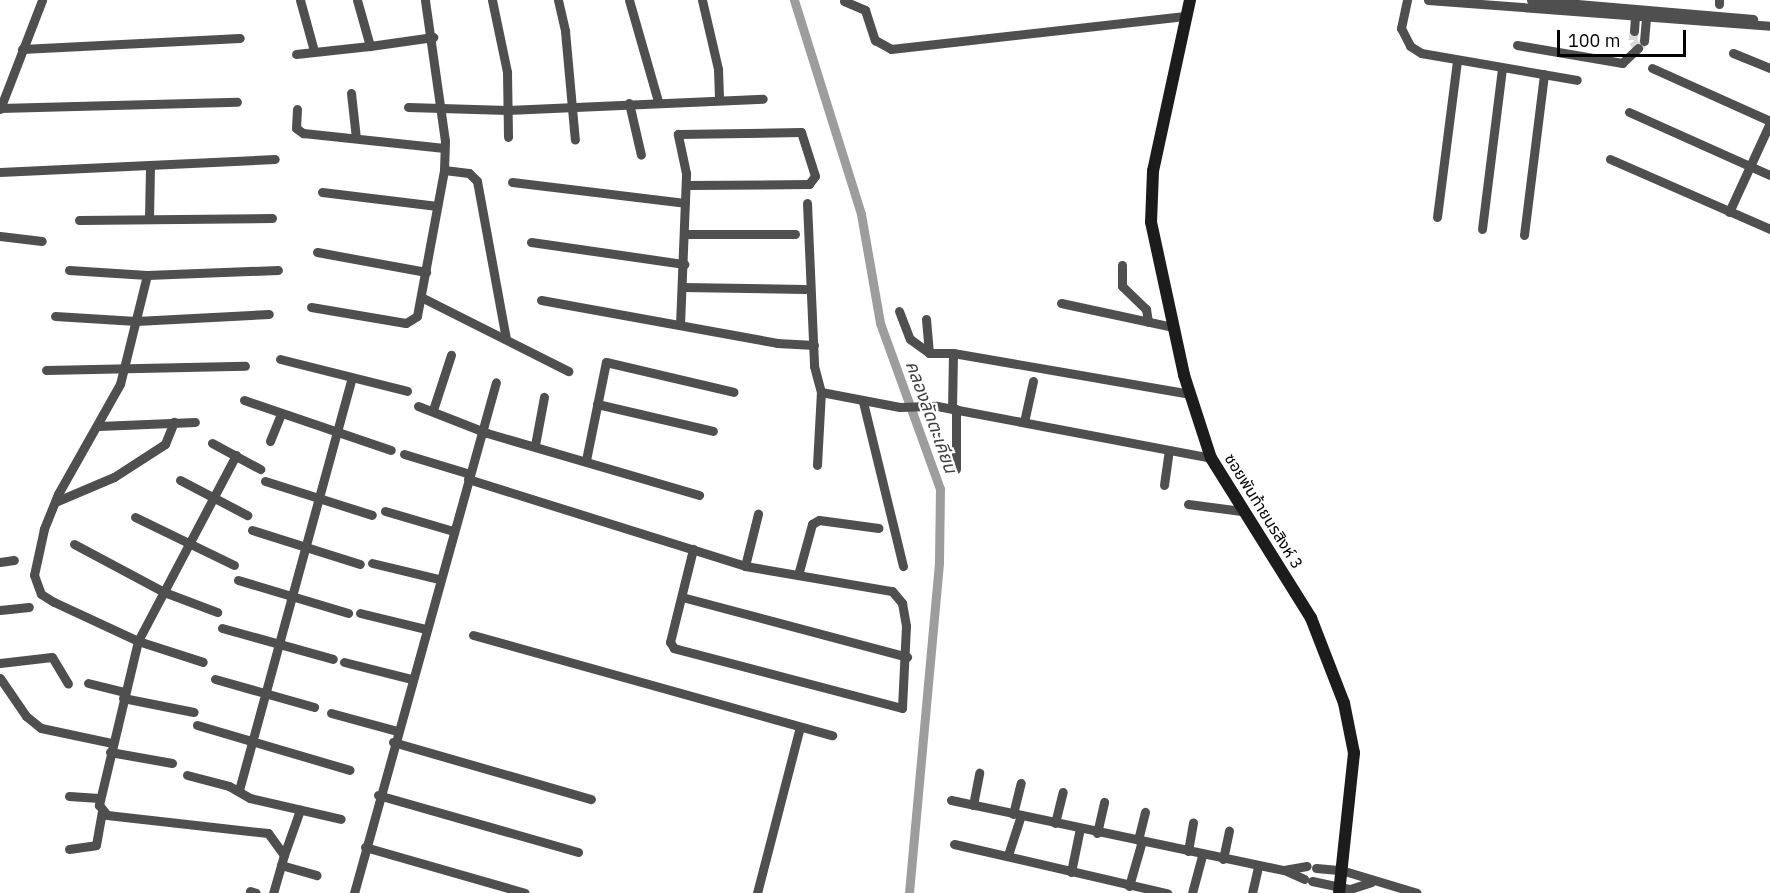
<!DOCTYPE html>
<meta charset="utf-8">
<style>
body{margin:0}
#map{position:relative;width:1770px;height:893px;overflow:hidden;background:#fff;font-family:"IBM Plex Sans","Noto Sans Thai",sans-serif}
div>[style]{position:absolute}
[style*='--x']{left:calc(var(--x)*1px);top:calc(var(--y)*1px);width:calc(var(--w)*1px);rotate:calc(var(--a)*1deg)}
.canal>*{height:9px;margin:-4.5px;padding:0 4.5px;transform-origin:4.5px;border-radius:4.5px;background:#9d9d9d}
.street-tunnel>*{height:9px;margin-top:-4.5px;transform-origin:0;background:repeating-linear-gradient(90deg,#d9d9d9 0 9px,transparent 0 13.5px)}
.street>*{height:9px;margin:-4.5px;padding:0 4.5px;transform-origin:4.5px;border-radius:4.5px;background:#4f4f4f}
.secondary>*{height:12px;margin:-6px;padding:0 6px;transform-origin:6px;border-radius:6px;background:#1c1c1c}
span{translate:-50% -50%;white-space:nowrap;text-align:center;line-height:1.15;-webkit-text-stroke:4.5px #fff;paint-order:stroke}
.street-label{font-size:16px;color:#000}
.water-label{font-size:18px;color:#3e3e3e;font-style:italic}
.scale{position:absolute;left:1557px;top:30px;width:129px;height:27px;box-sizing:border-box;border:3px solid #000;border-top:0;padding-left:8px;font-size:18px;line-height:21px;white-space:nowrap;color:#000;-webkit-text-stroke:4px #fff;paint-order:stroke}
</style>
<div id="map">
<div class="canal">
<div style="--x:794;--y:0;--w:224;--a:72.6"></div>
<div style="--x:861;--y:214;--w:111;--a:80.1"></div>
<div style="--x:880;--y:323;--w:177;--a:70.1"></div>
<div style="--x:940;--y:489;--w:74;--a:90.8"></div>
<div style="--x:939;--y:563;--w:331;--a:95.2"></div>
</div>
<div class="street-tunnel">
<div style="--x:1634;--y:31;--w:10;--a:96"></div>
<div style="--x:1633;--y:41;--w:9;--a:54"></div>
<div style="--x:1638;--y:48;--w:7;--a:-45"></div>
</div>
<div class="street">
<div style="--x:300;--y:0;--w:53;--a:74.6"></div>
<div style="--x:357;--y:0;--w:48;--a:74.2"></div>
<div style="--x:370;--y:46;--w:64;--a:-8.1"></div>
<div style="--x:492;--y:0;--w:74;--a:78.2"></div>
<div style="--x:507;--y:72;--w:65;--a:89.1"></div>
<div style="--x:558;--y:0;--w:32;--a:77"></div>
<div style="--x:565;--y:31;--w:109;--a:84.8"></div>
<div style="--x:629;--y:0;--w:105;--a:74"></div>
<div style="--x:702;--y:0;--w:71;--a:76.9"></div>
<div style="--x:718;--y:69;--w:31;--a:88"></div>
<div style="--x:1407;--y:0;--w:29;--a:102"></div>
<div style="--x:1401;--y:28;--w:20;--a:63"></div>
<div style="--x:1410;--y:46;--w:13;--a:32"></div>
<div style="--x:1421;--y:53;--w:158;--a:9.8"></div>
<div style="--x:1428;--y:0;--w:343;--a:4.3"></div>
<div style="--x:1531;--y:0;--w:223;--a:4.9"></div>
<div style="--x:844;--y:1;--w:23;--a:23"></div>
<div style="--x:865;--y:10;--w:32;--a:72"></div>
<div style="--x:875;--y:40;--w:18;--a:29"></div>
<div style="--x:891;--y:49;--w:298;--a:-6.4"></div>
<div style="--x:1719;--y:4;--w:4;--a:-90"></div>
<div style="--x:1634;--y:31;--w:13;--a:-86"></div>
<div style="--x:1644;--y:41;--w:22;--a:-85"></div>
<div style="--x:1517;--y:45;--w:107;--a:9.7"></div>
<div style="--x:1622;--y:63;--w:22;--a:-43"></div>
<div style="--x:22;--y:49;--w:218;--a:-2.9"></div>
<div style="--x:1733;--y:53;--w:40;--a:22"></div>
<div style="--x:296;--y:54;--w:74;--a:-6.2"></div>
<div style="--x:1652;--y:68;--w:129;--a:24.2"></div>
<div style="--x:351;--y:93;--w:45;--a:83.7"></div>
<div style="--x:629;--y:103;--w:53;--a:77"></div>
<div style="--x:408;--y:107;--w:99;--a:1.7"></div>
<div style="--x:507;--y:110;--w:256;--a:-2.5"></div>
<div style="--x:0;--y:108;--w:237;--a:-1.5"></div>
<div style="--x:0;--y:109;--w:117;--a:-68.9"></div>
<div style="--x:297;--y:109;--w:19;--a:93"></div>
<div style="--x:296;--y:128;--w:9;--a:36"></div>
<div style="--x:303;--y:133;--w:142;--a:6.1"></div>
<div style="--x:1629;--y:112;--w:154;--a:24.1"></div>
<div style="--x:1610;--y:159;--w:175;--a:23.6"></div>
<div style="--x:444;--y:170;--w:25;--a:7"></div>
<div style="--x:469;--y:173;--w:11;--a:45"></div>
<div style="--x:477;--y:181;--w:161;--a:79.6"></div>
<div style="--x:0;--y:172;--w:275;--a:-2.7"></div>
<div style="--x:512;--y:182;--w:174;--a:6.9"></div>
<div style="--x:322;--y:192;--w:116;--a:6.9"></div>
<div style="--x:807;--y:203;--w:163;--a:87.5"></div>
<div style="--x:814;--y:366;--w:27;--a:75"></div>
<div style="--x:821;--y:392;--w:80;--a:10.8"></div>
<div style="--x:900;--y:407;--w:37;--a:-2"></div>
<div style="--x:937;--y:406;--w:279;--a:10.7"></div>
<div style="--x:1729;--y:212;--w:98;--a:-65.3"></div>
<div style="--x:1437;--y:217;--w:158;--a:-82.7"></div>
<div style="--x:149;--y:219;--w:53;--a:-88.9"></div>
<div style="--x:79;--y:220;--w:193;--a:-0.6"></div>
<div style="--x:1482;--y:229;--w:162;--a:-82.9"></div>
<div style="--x:685;--y:234;--w:110;--a:0"></div>
<div style="--x:1524;--y:235;--w:162;--a:-82.9"></div>
<div style="--x:0;--y:236;--w:42;--a:6.8"></div>
<div style="--x:531;--y:242;--w:155;--a:8.2"></div>
<div style="--x:317;--y:252;--w:111;--a:10.4"></div>
<div style="--x:1122;--y:265;--w:21;--a:90"></div>
<div style="--x:1122;--y:286;--w:33;--a:44"></div>
<div style="--x:1146;--y:309;--w:13;--a:81"></div>
<div style="--x:69;--y:270;--w:78;--a:3.7"></div>
<div style="--x:147;--y:275;--w:131;--a:-2.2"></div>
<div style="--x:147;--y:275;--w:112;--a:103.9"></div>
<div style="--x:120;--y:384;--w:126;--a:119.4"></div>
<div style="--x:58;--y:494;--w:38;--a:112"></div>
<div style="--x:44;--y:529;--w:47;--a:102.3"></div>
<div style="--x:34;--y:575;--w:20;--a:70"></div>
<div style="--x:41;--y:594;--w:15;--a:32"></div>
<div style="--x:54;--y:602;--w:93;--a:24.9"></div>
<div style="--x:138;--y:641;--w:68;--a:17.9"></div>
<div style="--x:682;--y:287;--w:123;--a:0.9"></div>
<div style="--x:421;--y:297;--w:165;--a:26.7"></div>
<div style="--x:541;--y:300;--w:240;--a:10.3"></div>
<div style="--x:777;--y:343;--w:37;--a:3"></div>
<div style="--x:1061;--y:303;--w:115;--a:12.1"></div>
<div style="--x:311;--y:307;--w:96;--a:9.6"></div>
<div style="--x:406;--y:323;--w:13;--a:-32"></div>
<div style="--x:417;--y:316;--w:148;--a:-79.5"></div>
<div style="--x:444;--y:170;--w:29;--a:-88"></div>
<div style="--x:445;--y:141;--w:142;--a:-98.1"></div>
<div style="--x:899;--y:311;--w:30;--a:69"></div>
<div style="--x:910;--y:339;--w:24;--a:36"></div>
<div style="--x:929;--y:353;--w:24;--a:0"></div>
<div style="--x:953;--y:353;--w:56;--a:91"></div>
<div style="--x:55;--y:316;--w:81;--a:3.5"></div>
<div style="--x:136;--y:321;--w:133;--a:-3"></div>
<div style="--x:926;--y:319;--w:34;--a:85"></div>
<div style="--x:680;--y:325;--w:152;--a:-87.7"></div>
<div style="--x:686;--y:173;--w:40;--a:-102"></div>
<div style="--x:678;--y:134;--w:123;--a:-0.9"></div>
<div style="--x:801;--y:132;--w:46;--a:72.3"></div>
<div style="--x:815;--y:176;--w:10;--a:127"></div>
<div style="--x:809;--y:184;--w:123;--a:179.5"></div>
<div style="--x:953;--y:353;--w:241;--a:9.8"></div>
<div style="--x:280;--y:359;--w:131;--a:14.1"></div>
<div style="--x:46;--y:370;--w:199;--a:-1.2"></div>
<div style="--x:244;--y:400;--w:155;--a:18.8"></div>
<div style="--x:863;--y:402;--w:169;--a:76.3"></div>
<div style="--x:597;--y:404;--w:119;--a:13.1"></div>
<div style="--x:418;--y:406;--w:74;--a:21.4"></div>
<div style="--x:487;--y:433;--w:221;--a:16.3"></div>
<div style="--x:433;--y:410;--w:58;--a:-71.9"></div>
<div style="--x:1024;--y:422;--w:42;--a:-77.6"></div>
<div style="--x:99;--y:426;--w:96;--a:-2.4"></div>
<div style="--x:270;--y:441;--w:29;--a:-68"></div>
<div style="--x:212;--y:443;--w:55;--a:28.4"></div>
<div style="--x:535;--y:445;--w:49;--a:-79.4"></div>
<div style="--x:404;--y:454;--w:69;--a:16.9"></div>
<div style="--x:236;--y:455;--w:210;--a:117.8"></div>
<div style="--x:138;--y:641;--w:169;--a:103.4"></div>
<div style="--x:99;--y:805;--w:13;--a:51"></div>
<div style="--x:107;--y:815;--w:162;--a:6.4"></div>
<div style="--x:268;--y:833;--w:27;--a:54"></div>
<div style="--x:284;--y:855;--w:40;--a:106"></div>
<div style="--x:586;--y:460;--w:100;--a:-78.5"></div>
<div style="--x:606;--y:362;--w:131;--a:13.2"></div>
<div style="--x:817;--y:465;--w:73;--a:-86.9"></div>
<div style="--x:956;--y:469;--w:60;--a:-90"></div>
<div style="--x:468;--y:479;--w:290;--a:17.4"></div>
<div style="--x:745;--y:566;--w:149;--a:9.7"></div>
<div style="--x:892;--y:591;--w:16;--a:50"></div>
<div style="--x:902;--y:603;--w:23;--a:80"></div>
<div style="--x:906;--y:626;--w:82;--a:92.8"></div>
<div style="--x:902;--y:708;--w:236;--a:-165.3"></div>
<div style="--x:674;--y:648;--w:7;--a:-124"></div>
<div style="--x:670;--y:642;--w:96;--a:-76.1"></div>
<div style="--x:180;--y:480;--w:76;--a:27.6"></div>
<div style="--x:265;--y:481;--w:112;--a:17.6"></div>
<div style="--x:1164;--y:485;--w:35;--a:-82"></div>
<div style="--x:55;--y:502;--w:64;--a:-23"></div>
<div style="--x:114;--y:477;--w:61;--a:-32.9"></div>
<div style="--x:165;--y:444;--w:24;--a:-68"></div>
<div style="--x:1188;--y:504;--w:54;--a:7.4"></div>
<div style="--x:385;--y:511;--w:71;--a:16.4"></div>
<div style="--x:135;--y:517;--w:110;--a:25.9"></div>
<div style="--x:252;--y:530;--w:113;--a:17.5"></div>
<div style="--x:74;--y:544;--w:102;--a:28.1"></div>
<div style="--x:164;--y:592;--w:57;--a:20.7"></div>
<div style="--x:0;--y:562;--w:14;--a:-8"></div>
<div style="--x:372;--y:563;--w:68;--a:13.6"></div>
<div style="--x:745;--y:566;--w:54;--a:-76"></div>
<div style="--x:798;--y:575;--w:53;--a:-74.6"></div>
<div style="--x:812;--y:524;--w:8;--a:-30"></div>
<div style="--x:819;--y:520;--w:60;--a:7.7"></div>
<div style="--x:238;--y:580;--w:115;--a:16.7"></div>
<div style="--x:682;--y:597;--w:233;--a:14.9"></div>
<div style="--x:0;--y:610;--w:29;--a:-6"></div>
<div style="--x:360;--y:613;--w:67;--a:13.8"></div>
<div style="--x:222;--y:628;--w:115;--a:15.6"></div>
<div style="--x:473;--y:635;--w:373;--a:15.6"></div>
<div style="--x:344;--y:662;--w:69;--a:14.2"></div>
<div style="--x:0;--y:663;--w:52;--a:-6.6"></div>
<div style="--x:52;--y:657;--w:31;--a:59"></div>
<div style="--x:0;--y:678;--w:46;--a:55.6"></div>
<div style="--x:26;--y:716;--w:19;--a:39"></div>
<div style="--x:41;--y:728;--w:73;--a:11.9"></div>
<div style="--x:215;--y:679;--w:103;--a:15.8"></div>
<div style="--x:88;--y:683;--w:38;--a:14"></div>
<div style="--x:123;--y:698;--w:72;--a:11.2"></div>
<div style="--x:331;--y:713;--w:68;--a:15.3"></div>
<div style="--x:197;--y:725;--w:159;--a:16.4"></div>
<div style="--x:393;--y:742;--w:206;--a:16.1"></div>
<div style="--x:110;--y:752;--w:63;--a:10.1"></div>
<div style="--x:187;--y:775;--w:43;--a:14.7"></div>
<div style="--x:229;--y:786;--w:24;--a:30"></div>
<div style="--x:250;--y:798;--w:93;--a:13"></div>
<div style="--x:239;--y:790;--w:427;--a:-74.7"></div>
<div style="--x:378;--y:795;--w:208;--a:15.9"></div>
<div style="--x:69;--y:796;--w:30;--a:4"></div>
<div style="--x:951;--y:800;--w:340;--a:11.9"></div>
<div style="--x:1284;--y:870;--w:22;--a:24"></div>
<div style="--x:973;--y:805;--w:33;--a:-79"></div>
<div style="--x:1013;--y:814;--w:32;--a:-76"></div>
<div style="--x:1055;--y:823;--w:32;--a:-76"></div>
<div style="--x:1097;--y:833;--w:32;--a:-77"></div>
<div style="--x:1138;--y:840;--w:29;--a:-76"></div>
<div style="--x:954;--y:844;--w:219;--a:13"></div>
<div style="--x:365;--y:847;--w:166;--a:16"></div>
<div style="--x:69;--y:849;--w:27;--a:-8"></div>
<div style="--x:96;--y:845;--w:34;--a:-80"></div>
<div style="--x:1188;--y:851;--w:29;--a:-80"></div>
<div style="--x:284;--y:855;--w:48;--a:-70.4"></div>
<div style="--x:1008;--y:855;--w:42;--a:-72"></div>
<div style="--x:1223;--y:859;--w:29;--a:-78"></div>
<div style="--x:281;--y:865;--w:37;--a:16"></div>
<div style="--x:1316;--y:868;--w:25;--a:5"></div>
<div style="--x:1341;--y:870;--w:79;--a:16.8"></div>
<div style="--x:1284;--y:870;--w:23;--a:-10"></div>
<div style="--x:1071;--y:872;--w:45;--a:-78.4"></div>
<div style="--x:1312;--y:881;--w:39;--a:12"></div>
<div style="--x:1350;--y:889;--w:22;--a:-18"></div>
<div style="--x:1129;--y:886;--w:47;--a:-73.9"></div>
<div style="--x:250;--y:891;--w:6;--a:18"></div>
<div style="--x:354;--y:893;--w:530;--a:-74.47"></div>
<div style="--x:757;--y:893;--w:171;--a:-75.5"></div>
<div style="--x:1192;--y:893;--w:39;--a:-75"></div>
<div style="--x:1252;--y:893;--w:28;--a:-77"></div>
</div>
<div class="secondary">
<div style="--x:1190;--y:0;--w:175;--a:102.2"></div>
<div style="--x:1153;--y:171;--w:51;--a:92.2"></div>
<div style="--x:1151;--y:222;--w:157;--a:77.8"></div>
<div style="--x:1184;--y:375;--w:87;--a:72"></div>
<div style="--x:1211;--y:458;--w:189;--a:58"></div>
<div style="--x:1311;--y:618;--w:91;--a:68.8"></div>
<div style="--x:1344;--y:703;--w:51;--a:78.7"></div>
<div style="--x:1354;--y:753;--w:141;--a:96.1"></div>
</div>
<div class="street-label">
<span style="left:1264px;top:511px;rotate:58deg">ซอยพันท้ายนรสิงห์ 3</span>
</div>
<div class="water-label">
<span style="left:931px;top:417px;rotate:70deg">คลองลัดตะเคียน</span>
</div>
<div class="scale">100 m</div>
</div>
